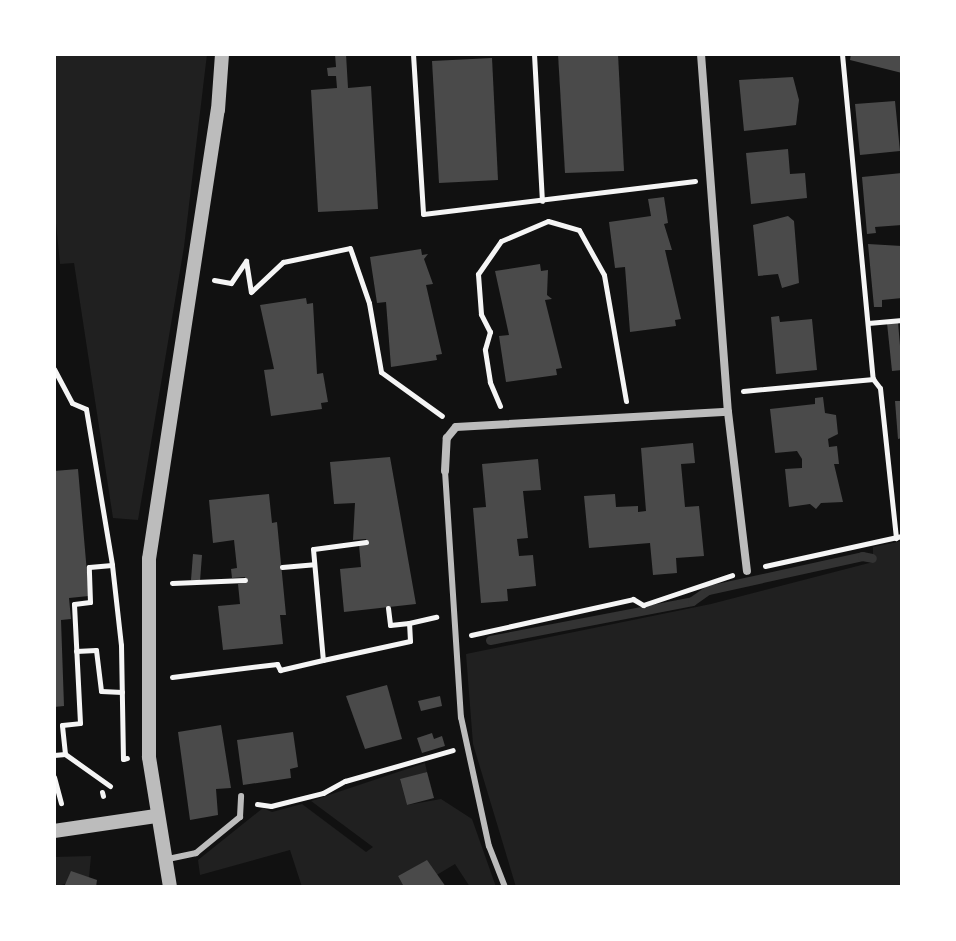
<!DOCTYPE html>
<style>
body{margin:0}
#map{position:relative;width:956px;height:941px;overflow:hidden;background:#111;font-family:"DM Sans",sans-serif}
div>[style]{position:absolute}
[style*='--x']{left:calc(var(--x)*1px);top:calc(var(--y)*1px);width:calc(var(--w)*1px);rotate:calc(var(--a)*1deg)}
.green>*{inset:0;background:#202020}
.stream>*{height:9px;margin:-4.5px;padding:0 4.5px;transform-origin:4.5px;border-radius:4.5px;background:#333}
.building>*{inset:0;background:#4a4a4a}
.path>*{height:5px;margin:-2.5px;padding:0 2.5px;transform-origin:2.5px;border-radius:2.5px;background:#f5f5f5}
.service>*{height:6px;margin:-3px;padding:0 3px;transform-origin:3px;border-radius:3px;background:#bcbcbc}
.minor>*{height:8px;margin:-4px;padding:0 4px;transform-origin:4px;border-radius:4px;background:#bcbcbc}
.tertiary>*{height:14px;margin:-7px;padding:0 7px;transform-origin:7px;border-radius:7px;background:#bcbcbc}
span{translate:-50% -50%;white-space:nowrap;text-align:center;line-height:1.15;-webkit-text-stroke:6px #fff;paint-order:stroke}
.frame{position:absolute;inset:0;border:56px solid #fff;pointer-events:none}
</style>
<div id="map">
<div class="green">
<div style="clip-path:polygon(54px 54px,207px 54px,184px 247px,138px 520px,113px 518px,74px 263px,60px 264px,54px 203px)"></div>
<div style="clip-path:polygon(902px 541px,902px 887px,516px 887px,473px 744px,466px 654px,711px 604px,873px 562px,873px 547px)"></div>
<div style="clip-path:polygon(425px 763px,427px 772px,400px 780px,407px 805px,441px 799px,472px 819px,496px 887px,470px 887px,455px 864px,435px 876px,426px 861px,398px 876px,404px 887px,302px 887px,290px 850px,200px 875px,198px 860px,263px 808px,272px 812px,302px 804px,366px 852px,373px 847px,311px 801px)"></div>
<div style="clip-path:polygon(91px 856px,89px 877px,54px 887px,54px 857px)"></div>
</div>
<div class="stream">
<div style="--x:490;--y:640;--w:206;--a:-10.9"></div>
<div style="--x:692;--y:601;--w:19;--a:-35"></div>
<div style="--x:708;--y:590;--w:158;--a:-12.4"></div>
<div style="--x:862;--y:556;--w:10;--a:11"></div>
</div>
<div class="building">
<div style="clip-path:polygon(335px 54px,346px 54px,348px 88px,371px 86px,378px 209px,318px 212px,311px 90px,337px 88px,336px 76px,328px 76px,327px 68px,336px 67px)"></div>
<div style="clip-path:polygon(558px 54px,618px 54px,624px 171px,565px 173px)"></div>
<div style="clip-path:polygon(851px 54px,902px 54px,902px 73px,850px 60px)"></div>
<div style="clip-path:polygon(492px 58px,498px 180px,439px 183px,432px 61px)"></div>
<div style="clip-path:polygon(793px 77px,799px 100px,796px 125px,744px 131px,739px 80px)"></div>
<div style="clip-path:polygon(895px 101px,900px 151px,860px 155px,855px 104px)"></div>
<div style="clip-path:polygon(788px 149px,790px 174px,805px 173px,807px 198px,751px 204px,746px 153px)"></div>
<div style="clip-path:polygon(902px 173px,902px 225px,875px 227px,876px 233px,867px 234px,862px 177px)"></div>
<div style="clip-path:polygon(664px 197px,668px 223px,664px 224px,672px 250px,665px 250px,681px 319px,675px 320px,676px 326px,630px 332px,625px 267px,615px 268px,609px 222px,651px 216px,648px 199px)"></div>
<div style="clip-path:polygon(788px 216px,794px 221px,799px 283px,782px 288px,778px 274px,758px 276px,753px 225px)"></div>
<div style="clip-path:polygon(868px 244px,902px 246px,902px 298px,882px 300px,882px 307px,874px 307px)"></div>
<div style="clip-path:polygon(421px 249px,422px 255px,428px 254px,424px 259px,433px 284px,426px 285px,442px 354px,436px 355px,437px 360px,391px 367px,386px 302px,377px 303px,370px 257px)"></div>
<div style="clip-path:polygon(540px 264px,541px 271px,548px 270px,547px 295px,552px 299px,545px 300px,562px 368px,556px 369px,557px 375px,506px 382px,499px 336px,509px 335px,495px 271px)"></div>
<div style="clip-path:polygon(306px 298px,307px 304px,313px 303px,317px 374px,323px 373px,328px 402px,321px 403px,322px 409px,271px 416px,264px 370px,274px 369px,260px 305px)"></div>
<div style="clip-path:polygon(779px 316px,780px 322px,812px 319px,817px 370px,776px 374px,771px 317px)"></div>
<div style="clip-path:polygon(898px 322px,902px 370px,892px 371px,887px 323px)"></div>
<div style="clip-path:polygon(823px 397px,825px 413px,836px 415px,838px 434px,828px 439px,829px 447px,837px 446px,839px 464px,834px 464px,843px 502px,821px 503px,816px 509px,810px 504px,789px 507px,785px 469px,802px 468px,802px 459px,797px 451px,775px 453px,770px 409px,815px 404px,815px 398px)"></div>
<div style="clip-path:polygon(895px 401px,902px 401px,902px 438px,898px 439px)"></div>
<div style="clip-path:polygon(693px 443px,695px 463px,681px 464px,685px 507px,699px 506px,704px 556px,676px 558px,677px 573px,653px 575px,650px 543px,589px 548px,584px 496px,615px 494px,616px 507px,638px 506px,638px 512px,646px 511px,641px 448px)"></div>
<div style="clip-path:polygon(390px 457px,416px 604px,344px 612px,340px 569px,361px 567px,359px 545px,367px 545px,366px 539px,353px 540px,355px 503px,334px 504px,330px 462px)"></div>
<div style="clip-path:polygon(538px 459px,541px 490px,523px 491px,528px 538px,517px 539px,519px 556px,533px 555px,536px 586px,507px 589px,508px 601px,481px 603px,473px 508px,486px 507px,482px 464px)"></div>
<div style="clip-path:polygon(78px 469px,89px 596px,69px 598px,71px 619px,61px 620px,64px 706px,54px 707px,54px 471px)"></div>
<div style="clip-path:polygon(269px 494px,272px 523px,277px 522px,286px 615px,280px 615px,283px 644px,223px 650px,218px 606px,240px 604px,238px 584px,245px 583px,245px 577px,232px 578px,231px 569px,237px 568px,234px 540px,213px 543px,209px 500px)"></div>
<div style="clip-path:polygon(193px 554px,202px 555px,200px 581px,191px 580px)"></div>
<div style="clip-path:polygon(387px 685px,402px 739px,365px 749px,346px 696px)"></div>
<div style="clip-path:polygon(440px 696px,442px 706px,421px 711px,418px 701px)"></div>
<div style="clip-path:polygon(221px 725px,231px 788px,216px 789px,218px 815px,190px 820px,178px 732px)"></div>
<div style="clip-path:polygon(293px 732px,298px 767px,290px 769px,291px 778px,243px 785px,237px 740px)"></div>
<div style="clip-path:polygon(432px 733px,434px 739px,442px 736px,445px 746px,422px 753px,417px 738px)"></div>
<div style="clip-path:polygon(427px 772px,434px 798px,407px 805px,400px 779px)"></div>
<div style="clip-path:polygon(427px 860px,446px 887px,404px 887px,398px 876px)"></div>
<div style="clip-path:polygon(71px 871px,97px 880px,96px 887px,64px 887px)"></div>
</div>
<div class="path">
<div style="--x:413;--y:54;--w:160;--a:86.4"></div>
<div style="--x:423;--y:214;--w:274;--a:-6.9"></div>
<div style="--x:534;--y:54;--w:147;--a:86.9"></div>
<div style="--x:842;--y:54;--w:326;--a:84.6"></div>
<div style="--x:873;--y:379;--w:11;--a:52"></div>
<div style="--x:880;--y:388;--w:151;--a:83.9"></div>
<div style="--x:214;--y:280;--w:17;--a:10"></div>
<div style="--x:231;--y:283;--w:27;--a:-56"></div>
<div style="--x:246;--y:261;--w:31;--a:81"></div>
<div style="--x:251;--y:292;--w:44;--a:-43.2"></div>
<div style="--x:283;--y:262;--w:68;--a:-11.8"></div>
<div style="--x:350;--y:248;--w:58;--a:70.9"></div>
<div style="--x:369;--y:303;--w:70;--a:80.1"></div>
<div style="--x:381;--y:372;--w:75;--a:35.8"></div>
<div style="--x:868;--y:323;--w:34;--a:-5"></div>
<div style="--x:54;--y:369;--w:38;--a:62"></div>
<div style="--x:72;--y:403;--w:15;--a:23"></div>
<div style="--x:86;--y:409;--w:158;--a:80.5"></div>
<div style="--x:112;--y:565;--w:81;--a:83.6"></div>
<div style="--x:121;--y:645;--w:114;--a:89"></div>
<div style="--x:123;--y:759;--w:4;--a:-14"></div>
<div style="--x:743;--y:391;--w:131;--a:-5.3"></div>
<div style="--x:500;--y:406;--w:26;--a:-113"></div>
<div style="--x:490;--y:382;--w:33;--a:-99"></div>
<div style="--x:485;--y:349;--w:18;--a:-74"></div>
<div style="--x:490;--y:332;--w:20;--a:-117"></div>
<div style="--x:481;--y:314;--w:40;--a:-94.3"></div>
<div style="--x:478;--y:274;--w:40;--a:-55.1"></div>
<div style="--x:501;--y:241;--w:51;--a:-23.1"></div>
<div style="--x:548;--y:221;--w:32;--a:16"></div>
<div style="--x:579;--y:230;--w:51;--a:60.9"></div>
<div style="--x:604;--y:275;--w:128;--a:80.1"></div>
<div style="--x:366;--y:542;--w:53;--a:172.5"></div>
<div style="--x:313;--y:549;--w:111;--a:84.9"></div>
<div style="--x:323;--y:660;--w:89;--a:-12.3"></div>
<div style="--x:410;--y:641;--w:18;--a:-93"></div>
<div style="--x:409;--y:623;--w:28;--a:-13"></div>
<div style="--x:765;--y:566;--w:140;--a:-12.4"></div>
<div style="--x:282;--y:567;--w:32;--a:-5"></div>
<div style="--x:172;--y:583;--w:73;--a:-2.4"></div>
<div style="--x:388;--y:608;--w:17;--a:83"></div>
<div style="--x:390;--y:625;--w:19;--a:-6"></div>
<div style="--x:471;--y:635;--w:166;--a:-12.5"></div>
<div style="--x:633;--y:599;--w:12;--a:31"></div>
<div style="--x:643;--y:605;--w:94;--a:-18.6"></div>
<div style="--x:76;--y:651;--w:20;--a:-3"></div>
<div style="--x:96;--y:650;--w:41;--a:83"></div>
<div style="--x:101;--y:691;--w:21;--a:3"></div>
<div style="--x:172;--y:677;--w:106;--a:-7.1"></div>
<div style="--x:277;--y:664;--w:7;--a:63"></div>
<div style="--x:280;--y:670;--w:44;--a:-13.1"></div>
<div style="--x:54;--y:755;--w:11;--a:-5"></div>
<div style="--x:54;--y:777;--w:27;--a:75"></div>
<div style="--x:110;--y:786;--w:55;--a:-144.6"></div>
<div style="--x:65;--y:754;--w:29;--a:-96"></div>
<div style="--x:62;--y:725;--w:18;--a:-6"></div>
<div style="--x:80;--y:723;--w:119;--a:-92.9"></div>
<div style="--x:74;--y:604;--w:16;--a:-7"></div>
<div style="--x:90;--y:602;--w:35;--a:-92"></div>
<div style="--x:89;--y:567;--w:23;--a:-5"></div>
<div style="--x:102;--y:792;--w:4;--a:76"></div>
<div style="--x:257;--y:804;--w:14;--a:8"></div>
<div style="--x:271;--y:806;--w:54;--a:-14"></div>
<div style="--x:323;--y:793;--w:25;--a:-29"></div>
<div style="--x:345;--y:781;--w:112;--a:-16"></div>
</div>
<div class="service">
<div style="--x:445;--y:471;--w:247;--a:86.3"></div>
<div style="--x:461;--y:717;--w:132;--a:77.8"></div>
<div style="--x:489;--y:846;--w:44;--a:68.7"></div>
<div style="--x:168;--y:859;--w:29;--a:-12"></div>
<div style="--x:196;--y:853;--w:57;--a:-39.3"></div>
<div style="--x:240;--y:817;--w:21;--a:-87"></div>
</div>
<div class="minor">
<div style="--x:701;--y:54;--w:359;--a:85.7"></div>
<div style="--x:728;--y:412;--w:160;--a:83.2"></div>
<div style="--x:445;--y:471;--w:33;--a:-87"></div>
<div style="--x:447;--y:438;--w:14;--a:-51"></div>
<div style="--x:456;--y:427;--w:272;--a:-3.2"></div>
</div>
<div class="tertiary">
<div style="--x:54;--y:831;--w:103;--a:-8.4"></div>
<div style="--x:170;--y:887;--w:132;--a:-99.2"></div>
<div style="--x:149;--y:757;--w:198;--a:-90"></div>
<div style="--x:149;--y:559;--w:454;--a:-81.3"></div>
<div style="--x:218;--y:110;--w:56;--a:-85.9"></div>
</div>
<div class="frame"></div>
</div>
